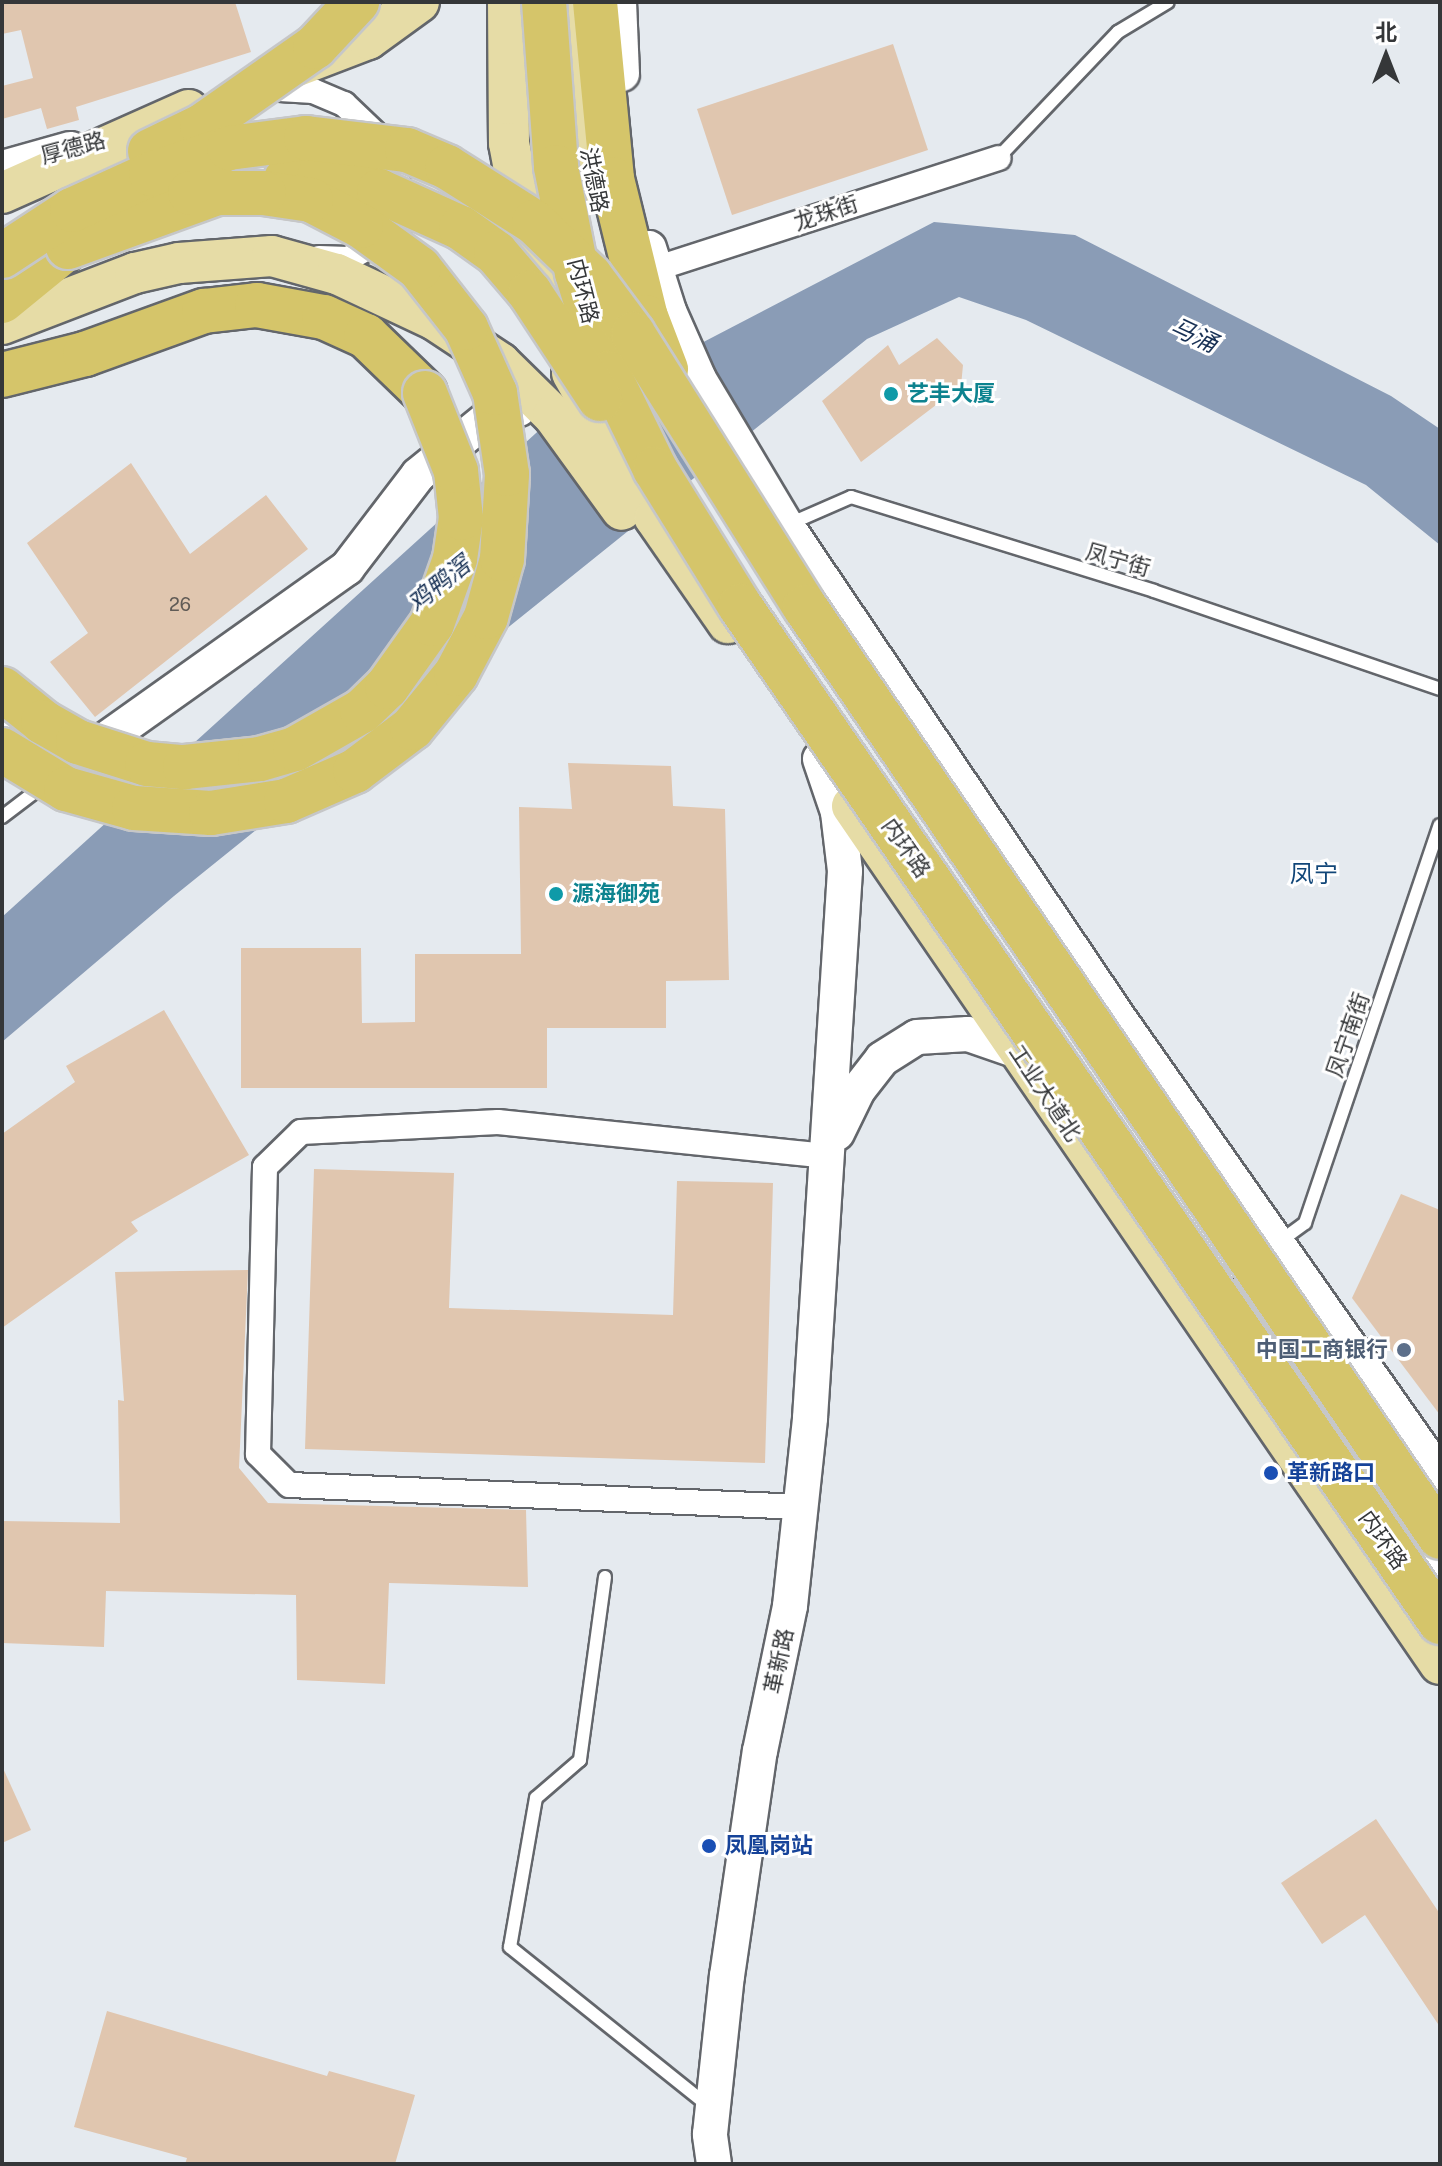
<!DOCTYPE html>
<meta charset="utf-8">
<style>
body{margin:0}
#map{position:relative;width:1442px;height:2166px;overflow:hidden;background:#e5eaef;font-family:"Public Sans","Noto Sans SC",sans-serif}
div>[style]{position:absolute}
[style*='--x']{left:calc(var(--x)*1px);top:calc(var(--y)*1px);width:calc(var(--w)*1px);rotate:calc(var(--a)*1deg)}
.water>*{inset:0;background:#8a9cb6}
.building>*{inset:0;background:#e0c6af}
.roads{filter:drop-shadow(2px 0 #63666b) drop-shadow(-2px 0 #63666b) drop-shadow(0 2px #63666b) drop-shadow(0 -2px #63666b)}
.lane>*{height:12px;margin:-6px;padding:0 6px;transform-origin:6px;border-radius:6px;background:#fff}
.street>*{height:24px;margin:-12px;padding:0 12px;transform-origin:12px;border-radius:12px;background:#fff}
.secondary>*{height:34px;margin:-17px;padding:0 17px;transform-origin:17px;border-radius:17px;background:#fff}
.primary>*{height:40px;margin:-20px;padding:0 20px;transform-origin:20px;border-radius:20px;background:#e6dca6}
.highway>*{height:44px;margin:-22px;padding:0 22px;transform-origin:22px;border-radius:22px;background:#d5c56a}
.bridges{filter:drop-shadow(2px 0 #c6c7c8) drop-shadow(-2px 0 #c6c7c8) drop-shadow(0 2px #c6c7c8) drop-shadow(0 -2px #c6c7c8)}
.highway-bridge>*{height:44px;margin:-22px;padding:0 22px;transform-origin:22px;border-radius:22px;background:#d5c56a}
.dots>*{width:22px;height:22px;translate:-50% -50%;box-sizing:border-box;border:4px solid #fff;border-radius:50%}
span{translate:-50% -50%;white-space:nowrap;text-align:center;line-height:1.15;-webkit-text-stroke:6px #fff;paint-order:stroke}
.number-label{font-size:18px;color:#605b56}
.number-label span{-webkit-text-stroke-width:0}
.street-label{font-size:22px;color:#353739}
.culture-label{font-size:22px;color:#0d838f;font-weight:700}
.left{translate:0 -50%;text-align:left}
.service-label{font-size:22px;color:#4e5e75;font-weight:700}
.right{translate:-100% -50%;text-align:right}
.transit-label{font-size:22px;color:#164399;font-weight:700}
.water-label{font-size:24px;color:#173054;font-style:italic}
.neighbourhood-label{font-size:24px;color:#114678}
.frame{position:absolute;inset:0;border:4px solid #353739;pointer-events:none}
.north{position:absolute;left:1346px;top:16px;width:80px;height:80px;-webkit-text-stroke:6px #fff;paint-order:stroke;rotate:0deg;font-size:22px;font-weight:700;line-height:32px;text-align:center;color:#353739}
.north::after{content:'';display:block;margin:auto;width:28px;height:36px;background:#353739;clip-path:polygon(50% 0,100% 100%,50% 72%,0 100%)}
</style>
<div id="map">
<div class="water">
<div style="clip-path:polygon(934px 222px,1075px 235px,1391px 396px,1440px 429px,1440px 545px,1366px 485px,1026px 320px,959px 297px,867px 339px,174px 896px,2px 1042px,2px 917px,546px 424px)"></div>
</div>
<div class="building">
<div style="clip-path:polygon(2px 2px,235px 2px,251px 52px,76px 107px,79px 120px,47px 129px,41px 108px,2px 119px,2px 86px,33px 78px,21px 30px,2px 34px)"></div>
<div style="clip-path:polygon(893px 44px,928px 150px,732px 215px,697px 109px)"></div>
<div style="clip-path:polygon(937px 338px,963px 365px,961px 386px,861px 462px,822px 401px,888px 345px,899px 365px)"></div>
<div style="clip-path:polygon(131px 463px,190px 554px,266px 495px,308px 549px,95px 717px,50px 662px,88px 633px,27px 543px)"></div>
<div style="clip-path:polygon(568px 763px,671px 766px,673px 806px,725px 809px,729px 980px,666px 981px,666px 1028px,547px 1028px,547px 1088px,241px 1088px,241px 948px,361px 948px,362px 1023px,415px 1022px,415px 954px,521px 954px,519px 807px,572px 809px)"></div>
<div style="clip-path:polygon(164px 1010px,249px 1155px,131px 1222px,138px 1231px,2px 1328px,2px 1134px,75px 1082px,66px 1066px)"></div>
<div style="clip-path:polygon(314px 1169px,454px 1173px,449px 1308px,673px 1315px,677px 1181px,773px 1183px,765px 1463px,305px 1449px)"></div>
<div style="clip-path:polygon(1401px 1194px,1440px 1210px,1440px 1415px,1352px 1298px)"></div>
<div style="clip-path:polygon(248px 1270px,239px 1468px,268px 1503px,526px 1510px,528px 1587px,389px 1583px,385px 1684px,297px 1680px,296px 1595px,106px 1591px,104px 1647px,2px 1643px,2px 1521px,120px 1523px,118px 1400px,124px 1401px,115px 1272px)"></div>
<div style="clip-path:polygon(2px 1766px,31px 1830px,2px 1843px)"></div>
<div style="clip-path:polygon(1376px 1819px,1440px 1914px,1440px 2027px,1365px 1915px,1322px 1944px,1281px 1883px)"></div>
<div style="clip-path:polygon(107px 2011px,327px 2076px,329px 2071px,415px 2095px,395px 2164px,185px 2164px,187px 2158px,74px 2127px)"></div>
</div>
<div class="roads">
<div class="lane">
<div style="--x:998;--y:158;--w:174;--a:-46.4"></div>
<div style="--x:1118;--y:32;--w:58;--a:-31"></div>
<div style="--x:787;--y:525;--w:70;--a:-23.6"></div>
<div style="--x:851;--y:497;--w:317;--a:17.2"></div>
<div style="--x:1154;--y:591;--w:302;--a:18.9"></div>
<div style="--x:2;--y:817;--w:53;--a:-37.3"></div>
<div style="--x:1279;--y:1242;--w:32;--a:-36"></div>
<div style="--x:1305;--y:1223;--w:420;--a:-71.3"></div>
<div style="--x:605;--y:1577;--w:185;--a:97.8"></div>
<div style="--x:580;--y:1760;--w:58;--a:139.2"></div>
<div style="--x:536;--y:1798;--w:151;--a:99.9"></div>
<div style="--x:510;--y:1947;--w:256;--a:38.7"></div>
</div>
<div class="street">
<div style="--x:263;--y:88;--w:50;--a:3.4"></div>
<div style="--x:313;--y:91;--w:34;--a:23"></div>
<div style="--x:344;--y:104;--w:55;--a:43.5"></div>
<div style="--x:384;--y:142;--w:35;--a:68"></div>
<div style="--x:397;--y:174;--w:56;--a:88"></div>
<div style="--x:399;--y:230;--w:59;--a:150.4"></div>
<div style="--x:348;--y:259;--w:29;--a:-178"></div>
<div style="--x:655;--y:269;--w:361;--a:-17.9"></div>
<div style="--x:1239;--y:1291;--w:353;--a:55.3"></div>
<div style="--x:802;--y:1507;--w:513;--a:-177.54"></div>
<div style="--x:289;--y:1485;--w:44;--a:-135"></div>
<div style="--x:258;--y:1454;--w:287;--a:-88.6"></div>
<div style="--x:265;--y:1167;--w:50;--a:-44.2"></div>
<div style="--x:301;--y:1132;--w:197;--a:-2.9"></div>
<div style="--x:498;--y:1122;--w:332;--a:5.9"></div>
</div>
<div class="secondary">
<div style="--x:619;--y:2;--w:72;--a:87.6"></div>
<div style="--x:2;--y:168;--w:71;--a:-15.6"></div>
<div style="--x:649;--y:248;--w:66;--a:72.4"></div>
<div style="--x:669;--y:311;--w:74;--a:66.2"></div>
<div style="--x:699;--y:379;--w:170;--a:59.2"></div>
<div style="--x:786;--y:525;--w:594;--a:55.99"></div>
<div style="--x:1118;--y:1017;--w:560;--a:54.89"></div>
<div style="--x:2;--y:715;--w:85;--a:35.4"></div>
<div style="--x:71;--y:764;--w:339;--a:-35.4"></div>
<div style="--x:347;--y:568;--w:117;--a:-52.6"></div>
<div style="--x:418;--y:475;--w:90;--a:-39.2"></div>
<div style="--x:488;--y:418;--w:32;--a:-16"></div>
<div style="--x:837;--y:1133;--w:48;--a:-64"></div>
<div style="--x:858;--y:1090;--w:39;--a:-52"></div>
<div style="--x:882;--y:1059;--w:41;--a:-32.2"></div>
<div style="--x:917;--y:1037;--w:51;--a:-3.4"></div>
<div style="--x:968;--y:1034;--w:52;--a:19.1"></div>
<div style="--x:714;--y:2164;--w:30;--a:-98"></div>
<div style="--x:710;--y:2134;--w:159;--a:-83.9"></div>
<div style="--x:727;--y:1976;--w:227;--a:-81.7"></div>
<div style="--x:760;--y:1751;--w:148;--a:-78.3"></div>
<div style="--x:790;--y:1606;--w:189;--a:-83.9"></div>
<div style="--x:810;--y:1418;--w:548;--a:-86.34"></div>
<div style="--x:845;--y:871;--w:59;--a:-96.8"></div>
<div style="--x:838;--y:812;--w:56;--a:-108.8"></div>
</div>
<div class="primary">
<div style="--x:508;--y:2;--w:141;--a:89.6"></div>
<div style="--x:509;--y:143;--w:124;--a:79.3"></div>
<div style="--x:532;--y:265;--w:51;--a:70.5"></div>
<div style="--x:574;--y:2;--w:103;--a:86.1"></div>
<div style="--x:581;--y:105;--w:84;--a:81.1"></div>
<div style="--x:292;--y:68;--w:81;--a:-20.9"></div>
<div style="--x:368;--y:39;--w:63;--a:-36"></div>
<div style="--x:2;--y:193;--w:204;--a:-24"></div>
<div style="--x:2;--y:324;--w:142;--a:-21"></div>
<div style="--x:135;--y:273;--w:45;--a:-12.8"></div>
<div style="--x:179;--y:263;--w:93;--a:-4.3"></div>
<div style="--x:272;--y:256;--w:67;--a:15.5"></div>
<div style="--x:337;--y:274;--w:108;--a:25.1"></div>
<div style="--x:435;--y:320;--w:78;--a:33.5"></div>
<div style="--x:500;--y:363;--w:74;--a:44.5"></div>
<div style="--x:553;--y:415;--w:117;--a:54"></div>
<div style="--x:572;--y:373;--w:167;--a:60.2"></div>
<div style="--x:655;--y:518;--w:128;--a:55.2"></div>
<div style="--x:852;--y:806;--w:1040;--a:55.58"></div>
</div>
<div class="highway">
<div style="--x:595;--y:2;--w:178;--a:84.5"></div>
<div style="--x:612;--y:179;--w:142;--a:76.2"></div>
<div style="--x:646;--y:317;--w:56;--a:69"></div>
<div style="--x:2;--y:301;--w:85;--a:-39.3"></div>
<div style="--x:2;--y:375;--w:86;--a:-14.2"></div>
<div style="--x:85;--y:354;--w:127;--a:-19.9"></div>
<div style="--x:204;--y:311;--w:53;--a:-6.5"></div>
<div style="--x:257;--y:305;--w:68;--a:10.2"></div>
<div style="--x:324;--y:317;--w:46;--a:24.3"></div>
<div style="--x:366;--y:336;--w:82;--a:44"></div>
</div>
</div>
<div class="bridges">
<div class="highway-bridge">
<div style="--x:544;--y:2;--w:165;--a:85.8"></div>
<div style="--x:556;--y:167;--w:108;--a:78.8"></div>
<div style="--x:577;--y:273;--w:105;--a:72.8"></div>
<div style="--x:608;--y:373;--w:107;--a:63.9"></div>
<div style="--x:655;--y:469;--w:161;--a:58.2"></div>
<div style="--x:740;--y:606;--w:1234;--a:55.43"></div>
<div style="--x:150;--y:151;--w:58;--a:-25.7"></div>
<div style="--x:202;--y:126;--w:138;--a:-35"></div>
<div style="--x:315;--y:47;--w:62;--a:-47"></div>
<div style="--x:286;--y:179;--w:33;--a:-3"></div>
<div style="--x:319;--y:177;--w:62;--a:13.1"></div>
<div style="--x:379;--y:191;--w:90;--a:24.3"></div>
<div style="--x:461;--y:228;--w:43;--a:35.5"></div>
<div style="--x:496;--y:253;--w:52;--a:49.6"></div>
<div style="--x:530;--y:293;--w:127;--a:56.6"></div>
<div style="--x:68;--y:247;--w:165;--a:-19.9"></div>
<div style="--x:2;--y:256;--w:84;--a:-33.3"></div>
<div style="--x:72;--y:210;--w:87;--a:-24.5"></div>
<div style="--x:151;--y:174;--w:82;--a:-18.4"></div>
<div style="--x:229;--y:148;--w:78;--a:-7.4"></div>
<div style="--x:306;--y:138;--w:102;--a:6.8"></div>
<div style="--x:407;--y:150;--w:43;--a:23"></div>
<div style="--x:447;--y:167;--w:103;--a:32.3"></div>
<div style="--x:534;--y:222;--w:78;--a:44"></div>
<div style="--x:590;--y:276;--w:72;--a:53.4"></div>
<div style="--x:633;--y:334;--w:323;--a:57.8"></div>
<div style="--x:805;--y:607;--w:1126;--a:55.67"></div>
<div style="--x:2;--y:689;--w:53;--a:38.8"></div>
<div style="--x:43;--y:722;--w:40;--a:29.7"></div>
<div style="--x:78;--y:742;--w:72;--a:17.7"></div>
<div style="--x:147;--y:764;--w:38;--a:5"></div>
<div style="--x:185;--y:767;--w:75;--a:-6.1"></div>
<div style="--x:260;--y:759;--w:36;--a:-16"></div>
<div style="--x:295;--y:749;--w:77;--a:-29.6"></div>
<div style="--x:362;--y:711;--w:35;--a:-44"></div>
<div style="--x:387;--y:687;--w:77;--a:-54.5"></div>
<div style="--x:432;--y:624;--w:69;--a:-70.5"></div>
<div style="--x:455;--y:559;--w:41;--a:-81.7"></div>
<div style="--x:461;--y:518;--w:47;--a:-96.1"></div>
<div style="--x:456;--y:471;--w:84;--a:-111.7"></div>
<div style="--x:2;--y:750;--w:75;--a:31.4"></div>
<div style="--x:66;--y:789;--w:71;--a:15.6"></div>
<div style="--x:134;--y:808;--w:77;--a:3.7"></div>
<div style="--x:211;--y:813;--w:76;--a:-9.1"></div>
<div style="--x:286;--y:801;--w:75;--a:-23.5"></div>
<div style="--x:355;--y:771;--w:71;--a:-37"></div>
<div style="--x:412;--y:728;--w:70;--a:-50.8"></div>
<div style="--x:456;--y:674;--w:64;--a:-62.2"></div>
<div style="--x:486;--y:617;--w:60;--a:-74.6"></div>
<div style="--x:502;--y:559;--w:85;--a:-86.6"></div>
<div style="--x:507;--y:474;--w:82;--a:-98.4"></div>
<div style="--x:495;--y:393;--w:71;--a:-114"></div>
<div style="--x:466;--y:328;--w:76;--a:-128.1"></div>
<div style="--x:419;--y:268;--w:72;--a:-144.1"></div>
<div style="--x:361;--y:226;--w:56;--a:-152.5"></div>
<div style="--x:311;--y:200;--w:48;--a:-171.5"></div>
<div style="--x:264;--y:193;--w:74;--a:180"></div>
</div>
</div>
<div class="dots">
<div style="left:891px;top:394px;background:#0f9aa8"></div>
<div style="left:556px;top:894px;background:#0f9aa8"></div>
<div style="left:1404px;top:1350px;background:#5c6f8a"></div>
<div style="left:1271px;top:1473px;background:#1a4fb4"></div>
<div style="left:709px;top:1846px;background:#1a4fb4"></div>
</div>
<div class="number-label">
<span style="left:180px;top:605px">26</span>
</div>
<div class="street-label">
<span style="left:73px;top:148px;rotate:-15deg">厚德路</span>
<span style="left:594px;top:180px;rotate:79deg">洪德路</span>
<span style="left:826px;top:213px;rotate:-18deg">龙珠街</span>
<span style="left:583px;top:291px;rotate:76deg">内环路</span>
<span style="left:1118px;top:560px;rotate:16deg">凤宁街</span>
<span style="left:906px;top:848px;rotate:55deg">内环路</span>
<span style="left:1348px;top:1035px;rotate:-71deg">凤宁南街</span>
<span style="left:1045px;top:1093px;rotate:56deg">工业大道北</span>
<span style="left:1383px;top:1540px;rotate:55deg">内环路</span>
<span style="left:779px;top:1661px;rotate:-78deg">革新路</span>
</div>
<div class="culture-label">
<span class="left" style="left:907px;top:394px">艺丰大厦</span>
<span class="left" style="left:572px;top:894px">源海御苑</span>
</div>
<div class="service-label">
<span class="right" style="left:1388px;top:1350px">中国工商银行</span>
</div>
<div class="transit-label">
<span class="left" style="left:1287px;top:1473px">革新路口</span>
<span class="left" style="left:725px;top:1846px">凤凰岗站</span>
</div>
<div class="water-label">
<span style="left:1194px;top:335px;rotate:25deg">马涌</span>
<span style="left:439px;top:584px;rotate:-39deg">鸡鸭滘</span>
</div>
<div class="neighbourhood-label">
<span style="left:1314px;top:874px">凤宁</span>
</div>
<div class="frame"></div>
<div class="north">北</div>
</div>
